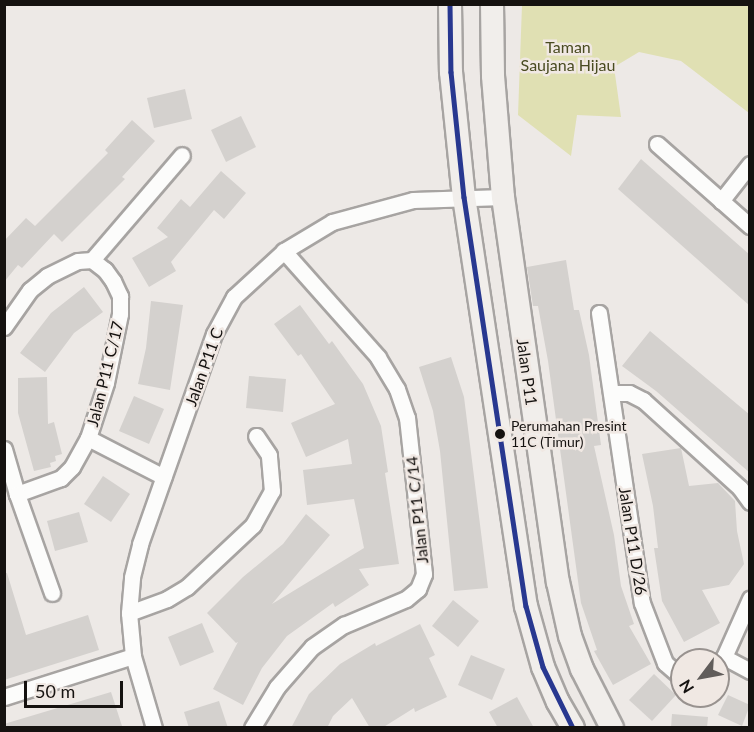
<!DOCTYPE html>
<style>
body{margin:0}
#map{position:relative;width:754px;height:732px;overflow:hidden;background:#ede9e6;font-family:Lato,sans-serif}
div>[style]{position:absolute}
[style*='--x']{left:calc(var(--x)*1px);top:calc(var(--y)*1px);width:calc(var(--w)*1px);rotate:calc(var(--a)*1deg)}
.green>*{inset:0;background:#e0e0b3}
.building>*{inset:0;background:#d4d1ce}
.roads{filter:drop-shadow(2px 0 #a7a4a2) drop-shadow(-2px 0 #a7a4a2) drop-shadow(0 2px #a7a4a2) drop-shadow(0 -2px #a7a4a2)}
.minor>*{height:15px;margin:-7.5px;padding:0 7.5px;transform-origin:7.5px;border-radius:7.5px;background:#fcfcfb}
.secondary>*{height:22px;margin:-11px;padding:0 11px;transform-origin:11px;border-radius:11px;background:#f1eeeb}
.bus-1>*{height:4.5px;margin:-2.25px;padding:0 2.25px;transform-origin:2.25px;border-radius:2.25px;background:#283890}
.dots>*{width:16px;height:16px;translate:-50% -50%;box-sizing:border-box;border:3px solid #f0e8e3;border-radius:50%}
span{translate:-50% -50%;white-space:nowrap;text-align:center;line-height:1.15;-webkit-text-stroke:5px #f0e8e3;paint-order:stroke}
.bus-label{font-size:14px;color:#151210}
.left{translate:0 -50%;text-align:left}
.park-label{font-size:16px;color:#494b21}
.street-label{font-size:16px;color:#151210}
.frame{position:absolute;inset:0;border:6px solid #151210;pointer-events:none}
.north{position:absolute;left:670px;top:648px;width:60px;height:60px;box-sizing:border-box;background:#f0e8e3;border:2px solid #98928f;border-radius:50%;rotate:238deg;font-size:16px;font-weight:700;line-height:24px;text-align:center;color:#151210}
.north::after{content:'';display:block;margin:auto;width:21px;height:27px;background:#615d5b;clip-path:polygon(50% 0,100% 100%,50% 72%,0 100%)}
.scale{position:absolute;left:24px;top:681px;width:99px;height:27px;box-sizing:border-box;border:3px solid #151210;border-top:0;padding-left:8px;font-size:18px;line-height:21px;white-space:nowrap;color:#151210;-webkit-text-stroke:4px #f0e8e3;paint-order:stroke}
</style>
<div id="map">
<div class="green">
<div style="clip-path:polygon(522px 5px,749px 5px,749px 113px,681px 61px,639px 52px,614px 67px,621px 117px,577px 115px,571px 156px,518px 115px)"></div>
</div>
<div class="building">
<div style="clip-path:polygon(185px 89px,192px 119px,154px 128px,147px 98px)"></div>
<div style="clip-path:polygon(241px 116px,256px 147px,226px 162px,211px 130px)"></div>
<div style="clip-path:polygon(132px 120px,155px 141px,122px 177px,125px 179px,62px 242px,54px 234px,22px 268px,18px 265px,4px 282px,4px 241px,26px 218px,35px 226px,108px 153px,105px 150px)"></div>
<div style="clip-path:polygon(641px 159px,750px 255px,750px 306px,618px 189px)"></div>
<div style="clip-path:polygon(221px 171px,246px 193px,224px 219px,214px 210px,171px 262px,176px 271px,149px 287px,132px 258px,168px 237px,157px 228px,181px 199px,190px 207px)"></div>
<div style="clip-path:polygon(566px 260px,574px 310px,579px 310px,589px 355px,601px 445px,594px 446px,614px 535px,621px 586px,634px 624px,629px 626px,651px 664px,613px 685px,594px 651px,597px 650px,581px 603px,548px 361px,538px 306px,533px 306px,527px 267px)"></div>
<div style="clip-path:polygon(84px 287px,103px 312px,74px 333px,45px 372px,20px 353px,51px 313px)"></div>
<div style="clip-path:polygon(151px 301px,183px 305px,170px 390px,138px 384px,146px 348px)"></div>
<div style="clip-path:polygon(300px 305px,329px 344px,332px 341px,363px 384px,381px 426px,388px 472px,385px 473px,399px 564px,359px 569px,369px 585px,335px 607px,333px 603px,287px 636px,262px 668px,243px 705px,213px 689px,238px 642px,236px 643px,207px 613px,243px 577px,283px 544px,306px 514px,330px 535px,272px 604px,364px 548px,354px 499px,307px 505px,303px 470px,352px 464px,348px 439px,306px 457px,291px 423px,335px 404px,301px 354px,298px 356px,274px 324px)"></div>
<div style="clip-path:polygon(650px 331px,750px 415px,750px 473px,656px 391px,622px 366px)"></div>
<div style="clip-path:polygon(451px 357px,464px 397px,488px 588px,454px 591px,440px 451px,433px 411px,419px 367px)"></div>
<div style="clip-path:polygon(249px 376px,286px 379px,283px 412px,246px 408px)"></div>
<div style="clip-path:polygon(47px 377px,48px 424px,54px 422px,62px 454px,55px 456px,56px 461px,50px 463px,51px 467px,34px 471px,18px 413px,18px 378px)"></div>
<div style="clip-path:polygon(134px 396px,164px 409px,149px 444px,119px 431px)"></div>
<div style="clip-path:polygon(681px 448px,689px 486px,718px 483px,735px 501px,737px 531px,744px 564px,729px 585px,702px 590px,720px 623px,684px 642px,662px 601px,654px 548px,658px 548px,653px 506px,642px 454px)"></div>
<div style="clip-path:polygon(103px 476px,130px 494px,111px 522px,84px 504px)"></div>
<div style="clip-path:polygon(79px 512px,88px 542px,55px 551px,47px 521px)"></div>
<div style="clip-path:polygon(4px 573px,7px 573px,26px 635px,88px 615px,99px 650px,4px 680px)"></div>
<div style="clip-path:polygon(453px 600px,479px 621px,458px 647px,432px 626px)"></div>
<div style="clip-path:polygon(202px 623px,214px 652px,180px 666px,168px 637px)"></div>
<div style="clip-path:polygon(420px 624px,435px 655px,429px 658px,447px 697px,415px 712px,414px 708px,382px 728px,370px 728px,352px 698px,333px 716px,327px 728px,291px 728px,309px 694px,340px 664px,375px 643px,376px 646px)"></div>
<div style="clip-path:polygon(471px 655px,505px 669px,492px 700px,458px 685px)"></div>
<div style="clip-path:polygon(654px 674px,676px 695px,652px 721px,629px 700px)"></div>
<div style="clip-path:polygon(111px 692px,122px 726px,4px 728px,4px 724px)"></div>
<div style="clip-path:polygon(728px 695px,750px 705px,742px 726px,718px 715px)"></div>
<div style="clip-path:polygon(517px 697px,534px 728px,498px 728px,489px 712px)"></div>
<div style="clip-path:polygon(219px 701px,228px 728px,189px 728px,184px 712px)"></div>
<div style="clip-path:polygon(672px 714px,708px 717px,707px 728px,671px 728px)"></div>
</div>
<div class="roads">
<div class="minor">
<div style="--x:657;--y:144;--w:124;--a:41.4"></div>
<div style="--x:721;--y:201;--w:47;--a:-51.9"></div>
<div style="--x:92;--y:260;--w:138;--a:-49.4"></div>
<div style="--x:599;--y:313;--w:293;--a:81.6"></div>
<div style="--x:642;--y:603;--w:64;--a:69"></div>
<div style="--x:665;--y:663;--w:23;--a:41"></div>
<div style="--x:4;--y:327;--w:45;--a:-54.9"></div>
<div style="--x:30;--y:290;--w:22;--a:-39"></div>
<div style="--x:47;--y:276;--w:34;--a:-26"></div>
<div style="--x:78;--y:261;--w:14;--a:-4"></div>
<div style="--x:92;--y:260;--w:16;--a:38"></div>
<div style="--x:105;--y:270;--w:14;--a:54"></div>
<div style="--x:113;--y:281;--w:17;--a:65"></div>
<div style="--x:120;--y:296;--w:18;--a:90"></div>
<div style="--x:120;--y:314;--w:70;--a:101.5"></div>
<div style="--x:106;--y:383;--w:58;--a:108.1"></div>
<div style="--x:88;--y:438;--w:33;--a:119"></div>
<div style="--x:72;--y:467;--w:16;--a:135"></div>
<div style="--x:61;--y:478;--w:47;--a:160"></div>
<div style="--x:611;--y:393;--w:18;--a:0"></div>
<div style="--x:629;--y:393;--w:16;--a:27"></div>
<div style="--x:643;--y:400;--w:131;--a:42.2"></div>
<div style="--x:740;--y:488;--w:17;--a:54"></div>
<div style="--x:88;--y:438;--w:85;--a:27.2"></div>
<div style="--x:4;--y:449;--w:47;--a:73.9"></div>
<div style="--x:17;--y:494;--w:105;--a:70.5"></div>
<div style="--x:129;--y:613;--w:40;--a:-20.2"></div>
<div style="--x:167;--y:599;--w:23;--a:-31"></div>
<div style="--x:187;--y:587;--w:91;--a:-43.2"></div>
<div style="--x:253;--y:525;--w:39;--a:-61"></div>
<div style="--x:272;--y:491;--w:36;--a:-95"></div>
<div style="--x:269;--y:455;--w:23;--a:-124"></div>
<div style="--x:724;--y:657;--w:64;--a:-65.9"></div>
<div style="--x:718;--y:664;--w:9;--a:-49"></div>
<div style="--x:724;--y:657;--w:30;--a:28"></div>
<div style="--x:4;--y:697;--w:135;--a:-17.6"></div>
<div style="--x:154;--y:728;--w:75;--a:-106.3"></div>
<div style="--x:133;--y:656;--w:43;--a:-95.3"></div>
<div style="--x:129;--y:613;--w:36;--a:-85"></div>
<div style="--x:132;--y:577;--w:34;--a:-76"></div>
<div style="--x:140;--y:544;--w:223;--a:-70.6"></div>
<div style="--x:214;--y:334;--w:42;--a:-61.6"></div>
<div style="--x:234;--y:297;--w:68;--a:-42.6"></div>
<div style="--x:284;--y:251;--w:56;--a:-31.1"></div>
<div style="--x:332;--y:222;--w:84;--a:-15.2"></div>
<div style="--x:413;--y:200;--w:90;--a:-1.9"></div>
<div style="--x:252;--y:728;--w:48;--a:-58.6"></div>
<div style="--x:277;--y:687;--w:53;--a:-48.8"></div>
<div style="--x:312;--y:647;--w:39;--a:-35"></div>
<div style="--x:344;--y:625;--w:67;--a:-22.8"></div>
<div style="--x:406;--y:599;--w:16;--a:-40"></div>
<div style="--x:418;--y:589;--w:16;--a:-68"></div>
<div style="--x:424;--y:574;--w:157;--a:-96.2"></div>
<div style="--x:407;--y:418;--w:31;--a:-109"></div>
<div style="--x:397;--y:389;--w:37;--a:-121"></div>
<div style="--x:378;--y:357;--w:142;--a:-131.6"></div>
</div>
<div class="secondary">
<div style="--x:450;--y:4;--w:68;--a:89.2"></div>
<div style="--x:451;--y:72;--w:126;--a:84.1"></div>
<div style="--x:464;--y:197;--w:414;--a:81.4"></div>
<div style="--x:526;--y:606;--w:63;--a:74.4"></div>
<div style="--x:543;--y:667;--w:38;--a:67"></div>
<div style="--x:558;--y:702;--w:30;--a:60"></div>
<div style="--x:492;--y:4;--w:72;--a:89.2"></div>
<div style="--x:493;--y:76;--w:121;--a:85.3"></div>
<div style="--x:503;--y:197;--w:389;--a:81.9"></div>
<div style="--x:558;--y:582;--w:55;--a:77.5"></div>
<div style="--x:570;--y:636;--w:35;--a:70"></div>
<div style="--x:582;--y:669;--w:66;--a:63"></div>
</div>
</div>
<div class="bus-1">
<div style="--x:450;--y:4;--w:68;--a:89.2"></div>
<div style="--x:451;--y:72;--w:126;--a:84.1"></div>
<div style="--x:464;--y:197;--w:414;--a:81.4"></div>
<div style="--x:526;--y:606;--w:63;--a:74.4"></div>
<div style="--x:543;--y:667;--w:68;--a:63.8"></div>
</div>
<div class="dots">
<div style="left:500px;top:434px;background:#151210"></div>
</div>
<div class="bus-label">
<span class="left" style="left:511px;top:434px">Perumahan Presint<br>11C (Timur)</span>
</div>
<div class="park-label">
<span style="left:568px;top:56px">Taman<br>Saujana Hijau</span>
</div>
<div class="street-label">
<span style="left:204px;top:367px;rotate:-70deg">Jalan P11 C</span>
<span style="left:527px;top:372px;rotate:82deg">Jalan P11</span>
<span style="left:105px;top:374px;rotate:-76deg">Jalan P11 C/17</span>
<span style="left:417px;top:510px;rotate:-96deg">Jalan P11 C/14</span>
<span style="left:633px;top:541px;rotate:81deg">Jalan P11 D/26</span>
</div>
<div class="frame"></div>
<div class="north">N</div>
<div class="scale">50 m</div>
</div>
